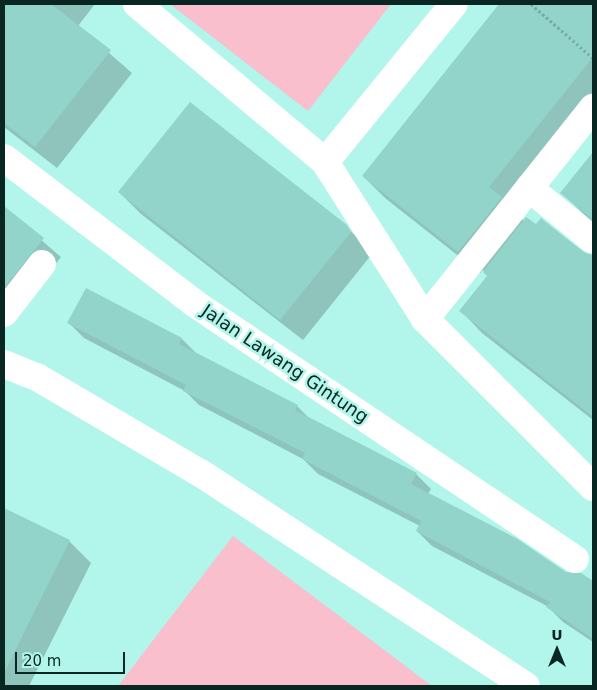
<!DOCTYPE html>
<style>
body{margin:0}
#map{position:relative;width:597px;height:690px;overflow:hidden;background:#b2f5ea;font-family:"DejaVu Sans",sans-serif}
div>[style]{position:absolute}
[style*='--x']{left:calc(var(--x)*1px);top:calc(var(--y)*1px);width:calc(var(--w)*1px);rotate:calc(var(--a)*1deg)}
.green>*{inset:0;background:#f9bfcc}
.shadow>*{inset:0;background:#0003}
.building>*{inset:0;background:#92d4c9}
.path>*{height:3px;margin-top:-1.5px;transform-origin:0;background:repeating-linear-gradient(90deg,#77aca4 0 2.5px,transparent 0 5px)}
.minor>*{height:28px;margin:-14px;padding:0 14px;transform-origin:14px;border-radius:14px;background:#fff}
span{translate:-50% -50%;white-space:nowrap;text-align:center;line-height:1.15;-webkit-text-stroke:5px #b2f5ea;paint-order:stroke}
.street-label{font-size:18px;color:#0a2622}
.frame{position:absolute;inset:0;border:5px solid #0a2622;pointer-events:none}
.north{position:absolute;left:532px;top:625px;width:50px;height:50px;-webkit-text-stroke:4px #b2f5ea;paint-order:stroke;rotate:0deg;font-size:14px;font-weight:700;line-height:20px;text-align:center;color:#0a2622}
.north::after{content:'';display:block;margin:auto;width:18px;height:22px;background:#0a2622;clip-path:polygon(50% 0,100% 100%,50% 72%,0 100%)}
.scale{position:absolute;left:15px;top:652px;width:110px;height:22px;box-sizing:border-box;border:2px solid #0a2622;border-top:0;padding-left:6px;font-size:15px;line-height:18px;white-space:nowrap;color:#0a2622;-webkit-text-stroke:4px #b2f5ea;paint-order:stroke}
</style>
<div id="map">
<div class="green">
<div style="clip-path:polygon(170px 4px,391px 4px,308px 111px)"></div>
<div style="clip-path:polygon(233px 536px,432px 686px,118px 686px)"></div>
</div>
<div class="shadow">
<div style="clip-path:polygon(4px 4px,95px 4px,78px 26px,132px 73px,57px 168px,4px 127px)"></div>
<div style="clip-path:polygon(501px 4px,593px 4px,593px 108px,511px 208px,524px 221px,536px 226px,541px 219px,590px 257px,593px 256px,593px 420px,482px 333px,461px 311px,489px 276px,483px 270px,480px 273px,385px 198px,363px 176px)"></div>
<div style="clip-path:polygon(593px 154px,593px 223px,562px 193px)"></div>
<div style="clip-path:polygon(119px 192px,346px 226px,372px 254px,303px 340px,141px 214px)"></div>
<div style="clip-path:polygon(4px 208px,61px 257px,4px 328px)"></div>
<div style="clip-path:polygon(87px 289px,182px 339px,196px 353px,297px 406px,312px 421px,416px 474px,431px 489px,428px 494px,566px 573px,581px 574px,593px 583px,593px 642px,563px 622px,547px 606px,432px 546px,417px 531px,420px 526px,318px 474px,303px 459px,199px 405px,185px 391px,84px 338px,69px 323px)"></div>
<div style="clip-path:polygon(4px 509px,69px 541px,91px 563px,29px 686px,4px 686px)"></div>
</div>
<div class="building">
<div style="clip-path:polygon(4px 4px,51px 4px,111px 50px,35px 147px,4px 123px)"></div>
<div style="clip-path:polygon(499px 4px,593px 4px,593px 57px,489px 187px,502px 197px,458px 252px,362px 176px)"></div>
<div style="clip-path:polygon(190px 102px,347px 225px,351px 232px,280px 320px,118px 192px)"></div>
<div style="clip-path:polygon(593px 152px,593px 220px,560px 193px)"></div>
<div style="clip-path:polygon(4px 206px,44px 238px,4px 288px)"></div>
<div style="clip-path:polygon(526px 217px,536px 224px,541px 218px,583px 252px,593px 255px,593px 417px,459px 311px,487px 276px,483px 272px)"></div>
<div style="clip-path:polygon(86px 288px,182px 338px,179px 344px,298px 405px,295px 410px,417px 473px,411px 484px,516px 538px,566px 572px,581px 573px,593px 581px,593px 639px,546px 607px,550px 602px,416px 531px,421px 521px,302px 459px,305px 453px,183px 391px,186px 385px,67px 323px)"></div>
<div style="clip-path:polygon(4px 508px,70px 540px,4px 673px)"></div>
</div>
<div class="path">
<div style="--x:531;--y:4;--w:82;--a:41.1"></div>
</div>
<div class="minor">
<div style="--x:137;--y:4;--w:246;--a:40"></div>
<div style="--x:325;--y:162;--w:186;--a:57.5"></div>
<div style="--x:425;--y:319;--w:238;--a:45"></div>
<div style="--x:4;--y:158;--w:239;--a:37.3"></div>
<div style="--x:194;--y:303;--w:459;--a:33.9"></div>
<div style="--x:325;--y:162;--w:204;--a:-50.8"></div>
<div style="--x:529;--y:188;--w:82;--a:39.1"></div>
<div style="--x:4;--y:313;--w:62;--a:-52.2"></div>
<div style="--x:425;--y:319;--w:270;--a:-51.5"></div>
<div style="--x:4;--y:364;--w:35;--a:22"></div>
<div style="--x:37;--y:377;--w:191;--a:30.5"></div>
<div style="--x:202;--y:474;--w:387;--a:33.2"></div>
</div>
<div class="street-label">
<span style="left:285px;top:364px;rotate:34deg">Jalan Lawang Gintung</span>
</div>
<div class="frame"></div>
<div class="north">U</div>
<div class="scale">20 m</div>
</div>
